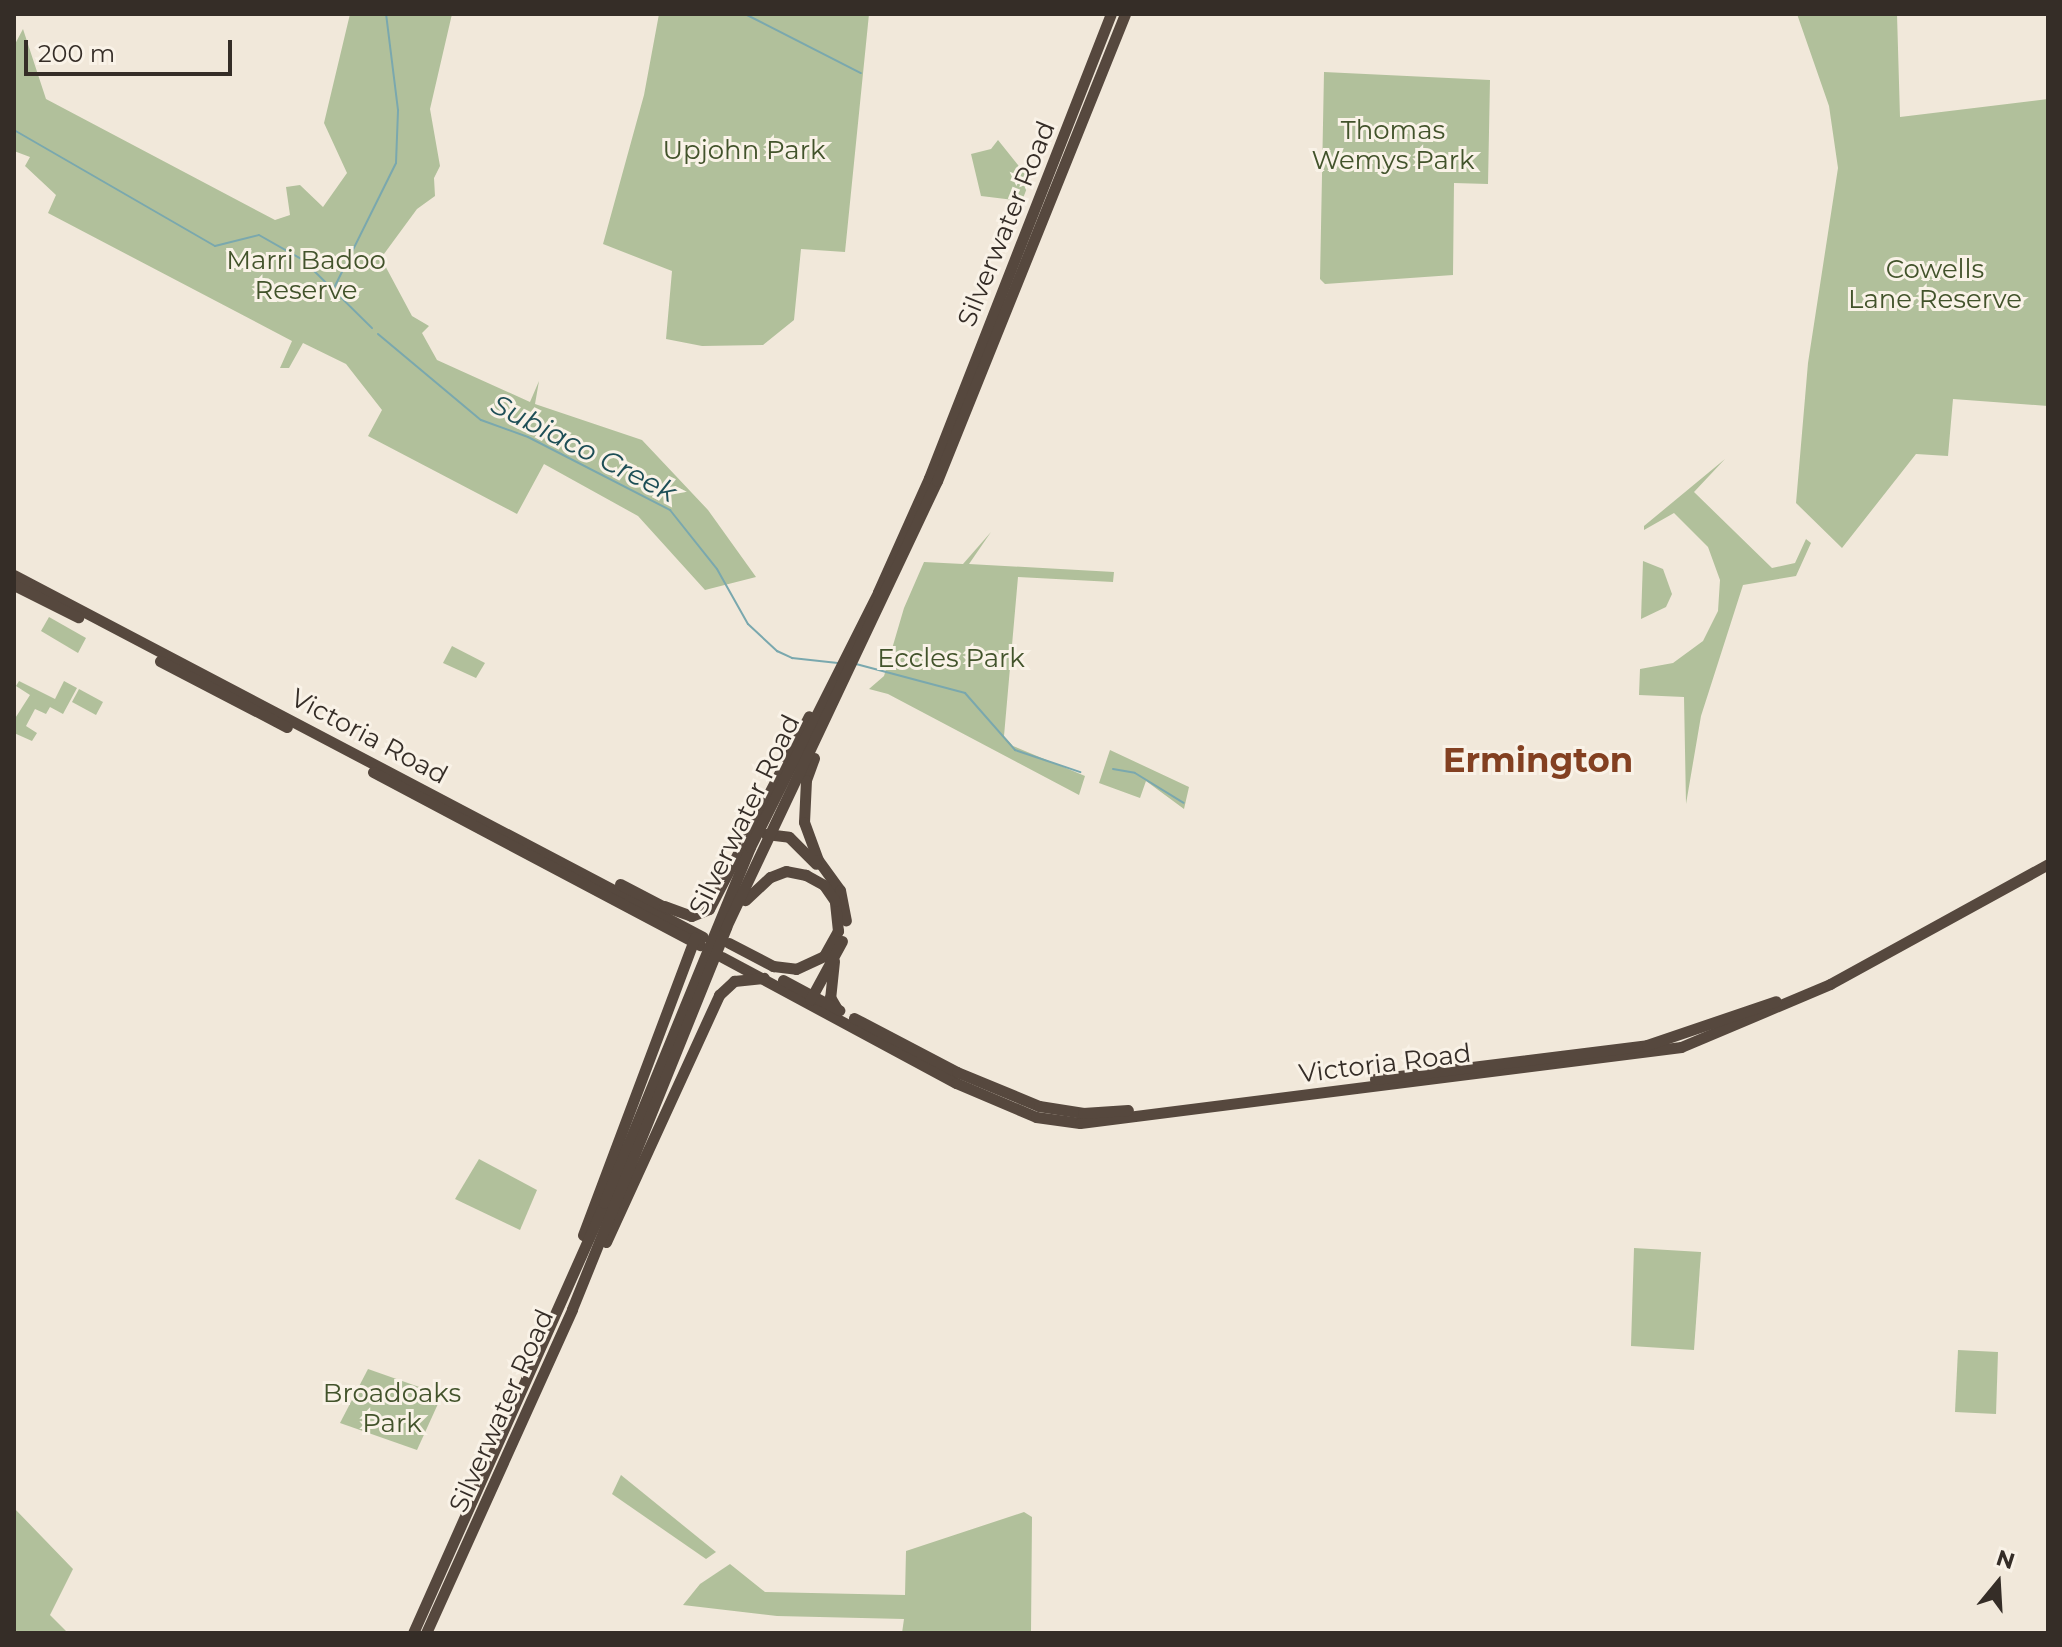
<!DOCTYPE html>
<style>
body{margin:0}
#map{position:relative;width:2062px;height:1647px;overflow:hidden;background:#f1e8da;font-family:Montserrat,sans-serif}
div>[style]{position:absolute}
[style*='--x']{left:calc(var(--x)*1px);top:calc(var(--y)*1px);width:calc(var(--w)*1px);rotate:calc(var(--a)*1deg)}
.green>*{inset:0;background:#b1c09b}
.stream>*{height:2px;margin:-1px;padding:0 1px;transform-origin:1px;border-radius:1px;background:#7aa8ae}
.highway>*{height:11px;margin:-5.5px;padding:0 5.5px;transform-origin:5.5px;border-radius:5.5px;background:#56483e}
span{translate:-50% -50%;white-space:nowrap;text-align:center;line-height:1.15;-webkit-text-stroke:6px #f9f2e7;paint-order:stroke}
.park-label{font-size:26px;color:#42532b}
.street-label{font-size:26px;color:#352d27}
.water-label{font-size:28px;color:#1d4e56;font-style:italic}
.district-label{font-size:34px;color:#834021;font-weight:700}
.frame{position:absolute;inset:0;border:16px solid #352d27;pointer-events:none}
.north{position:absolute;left:1958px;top:1543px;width:80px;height:80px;-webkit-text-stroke:6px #f9f2e7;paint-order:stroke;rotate:18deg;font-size:22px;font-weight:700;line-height:32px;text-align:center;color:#352d27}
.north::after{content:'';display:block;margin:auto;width:28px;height:36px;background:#352d27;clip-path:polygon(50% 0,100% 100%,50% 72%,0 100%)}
.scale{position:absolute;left:24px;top:40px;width:208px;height:36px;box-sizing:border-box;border:4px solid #352d27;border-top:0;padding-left:10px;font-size:24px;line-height:28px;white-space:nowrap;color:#352d27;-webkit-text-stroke:6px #f9f2e7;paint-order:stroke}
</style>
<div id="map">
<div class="green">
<div style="clip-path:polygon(350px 14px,452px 14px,430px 109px,440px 166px,434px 178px,435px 196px,417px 209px,381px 258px,412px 316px,429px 326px,422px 333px,437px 360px,530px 402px,539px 381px,535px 404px,642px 440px,708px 510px,756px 577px,705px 590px,638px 516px,544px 464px,517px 514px,368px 436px,382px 410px,346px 364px,303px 343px,289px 368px,280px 368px,292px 341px,48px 213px,56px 195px,25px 166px,30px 157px,14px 151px,14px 46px,23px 29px,46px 99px,275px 220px,290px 215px,286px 187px,300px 185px,323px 207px,347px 173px,324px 123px)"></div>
<div style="clip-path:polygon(659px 14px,869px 14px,845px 252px,801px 249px,794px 320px,763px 345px,702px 346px,666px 339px,672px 271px,603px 244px,644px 95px)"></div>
<div style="clip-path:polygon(1797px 14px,1897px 14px,1900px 117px,2048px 99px,2048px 406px,1953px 399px,1948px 456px,1916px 454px,1842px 548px,1796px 503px,1808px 363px,1838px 168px,1829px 106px)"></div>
<div style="clip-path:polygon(1324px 72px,1490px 80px,1488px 184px,1454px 183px,1453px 275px,1325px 284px,1320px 279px)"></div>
<div style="clip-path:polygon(998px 140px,1030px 180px,1022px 201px,981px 196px,971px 154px,991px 149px)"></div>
<div style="clip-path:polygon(1725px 459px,1694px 492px,1772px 568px,1795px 563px,1806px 539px,1811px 543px,1796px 576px,1743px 585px,1701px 716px,1686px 804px,1684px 697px,1639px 695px,1640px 669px,1673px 663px,1703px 641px,1718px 611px,1720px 580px,1708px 547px,1674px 513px,1644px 530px,1644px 526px)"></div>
<div style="clip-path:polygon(991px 532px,969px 564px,1114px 572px,1113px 582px,1018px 577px,1004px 736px,1013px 746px,1085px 776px,1079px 795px,888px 694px,869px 689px,884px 676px,904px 608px,924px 562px,963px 564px)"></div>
<div style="clip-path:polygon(1643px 561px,1663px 569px,1672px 594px,1666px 607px,1641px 619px)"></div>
<div style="clip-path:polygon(49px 617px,86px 638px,78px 653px,41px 631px)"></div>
<div style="clip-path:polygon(452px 646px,485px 663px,476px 678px,443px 663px)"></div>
<div style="clip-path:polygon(19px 681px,55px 699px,64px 681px,77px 688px,63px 714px,50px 707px,46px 714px,35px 709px,26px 726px,37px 733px,32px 741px,14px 733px,14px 720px,30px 695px,16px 686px)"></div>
<div style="clip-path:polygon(79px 689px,103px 702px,96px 715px,72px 702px)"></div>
<div style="clip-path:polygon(1110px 750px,1189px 787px,1184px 809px,1146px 781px,1140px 798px,1099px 783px)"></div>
<div style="clip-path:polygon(479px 1159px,537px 1190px,520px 1230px,455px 1199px)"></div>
<div style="clip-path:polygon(1634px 1248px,1701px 1252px,1694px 1350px,1631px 1346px)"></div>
<div style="clip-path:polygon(1958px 1350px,1998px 1352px,1996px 1414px,1955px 1412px)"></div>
<div style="clip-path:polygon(368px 1369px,442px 1395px,417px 1450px,340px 1423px)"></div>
<div style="clip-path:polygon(621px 1475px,716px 1552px,706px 1559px,612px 1494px)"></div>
<div style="clip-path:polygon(14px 1508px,73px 1569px,50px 1615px,68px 1633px,14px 1633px)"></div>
<div style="clip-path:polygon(1024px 1512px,1032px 1517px,1031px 1633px,902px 1633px,904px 1619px,777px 1616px,683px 1605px,700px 1584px,730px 1564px,765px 1592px,905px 1595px,906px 1551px)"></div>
</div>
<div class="stream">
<div style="--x:745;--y:14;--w:130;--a:27"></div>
<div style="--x:14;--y:130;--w:232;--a:30"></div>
<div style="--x:215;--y:246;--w:45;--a:-14"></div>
<div style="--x:259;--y:235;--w:51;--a:29.6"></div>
<div style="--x:303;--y:260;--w:97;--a:44.6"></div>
<div style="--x:332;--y:292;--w:144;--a:-63.6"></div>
<div style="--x:396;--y:163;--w:53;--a:-87.8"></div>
<div style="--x:398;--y:110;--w:97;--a:-97.1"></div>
<div style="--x:378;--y:334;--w:134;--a:39.9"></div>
<div style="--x:481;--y:420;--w:50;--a:19.9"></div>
<div style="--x:528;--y:437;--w:160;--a:27.2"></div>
<div style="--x:670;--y:510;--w:75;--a:51.5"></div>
<div style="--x:717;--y:569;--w:63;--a:60.6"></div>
<div style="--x:748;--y:624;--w:40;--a:43"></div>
<div style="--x:777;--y:651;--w:17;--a:25"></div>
<div style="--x:792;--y:658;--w:46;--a:6.2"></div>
<div style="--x:856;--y:664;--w:113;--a:14.9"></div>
<div style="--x:965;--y:693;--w:76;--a:48.7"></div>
<div style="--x:1015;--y:750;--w:69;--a:18.7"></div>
<div style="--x:1113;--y:769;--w:22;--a:10"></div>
<div style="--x:1135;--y:773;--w:57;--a:31.5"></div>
</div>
<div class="highway">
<div style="--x:14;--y:575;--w:778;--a:27.72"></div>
<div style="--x:14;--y:585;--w:72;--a:26.6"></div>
<div style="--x:160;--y:661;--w:143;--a:27.5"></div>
<div style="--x:814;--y:758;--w:23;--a:110"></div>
<div style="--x:806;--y:780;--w:42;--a:92.7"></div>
<div style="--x:804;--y:822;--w:40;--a:69.8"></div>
<div style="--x:818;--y:860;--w:37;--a:54"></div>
<div style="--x:840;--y:890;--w:31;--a:79"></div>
<div style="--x:373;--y:772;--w:370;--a:27.9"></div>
<div style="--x:766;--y:834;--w:23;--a:7"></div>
<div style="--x:789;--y:837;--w:38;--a:45"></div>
<div style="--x:620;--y:884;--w:54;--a:27.5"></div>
<div style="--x:664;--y:906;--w:29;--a:20"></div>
<div style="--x:691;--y:916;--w:19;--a:-21"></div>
<div style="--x:709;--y:909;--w:217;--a:-62.6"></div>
<div style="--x:729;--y:943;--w:50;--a:27.6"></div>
<div style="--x:773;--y:966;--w:23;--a:7"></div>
<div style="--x:796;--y:969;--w:31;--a:-25"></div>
<div style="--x:824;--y:956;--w:29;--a:-61"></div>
<div style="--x:838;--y:931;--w:30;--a:-96"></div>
<div style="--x:835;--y:901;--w:19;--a:-125"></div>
<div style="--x:824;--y:885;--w:21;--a:-151"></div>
<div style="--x:806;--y:875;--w:20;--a:-169"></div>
<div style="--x:786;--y:871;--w:17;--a:159"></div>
<div style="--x:770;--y:877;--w:34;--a:137"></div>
<div style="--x:722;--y:957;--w:266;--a:28.3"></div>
<div style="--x:956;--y:1083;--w:87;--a:23"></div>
<div style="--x:1036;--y:1117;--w:44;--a:7.8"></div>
<div style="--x:1080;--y:1123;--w:606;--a:-7.21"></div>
<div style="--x:1681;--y:1047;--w:162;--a:-22.9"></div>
<div style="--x:1830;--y:984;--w:249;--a:-28.8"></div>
<div style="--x:834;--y:961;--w:36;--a:96"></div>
<div style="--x:830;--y:997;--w:14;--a:60"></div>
<div style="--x:783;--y:980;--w:64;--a:28.2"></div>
<div style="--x:810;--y:1000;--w:67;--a:-61.5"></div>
<div style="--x:854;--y:1018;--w:116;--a:27.7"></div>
<div style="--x:957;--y:1072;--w:89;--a:22.5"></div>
<div style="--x:1039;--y:1106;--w:45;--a:9"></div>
<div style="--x:1083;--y:1113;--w:45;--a:-3.8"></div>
<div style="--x:1375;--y:1079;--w:274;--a:-7.1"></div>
<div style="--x:1647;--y:1045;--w:136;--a:-18.8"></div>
<div style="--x:583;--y:1235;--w:318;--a:-69.4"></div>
<div style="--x:606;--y:1242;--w:272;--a:-65.4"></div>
<div style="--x:719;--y:995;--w:21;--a:-43"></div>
<div style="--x:734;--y:981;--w:30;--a:-6"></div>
<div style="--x:413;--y:1633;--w:471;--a:-66"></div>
<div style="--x:604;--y:1203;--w:385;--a:-67.7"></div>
<div style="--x:750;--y:847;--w:285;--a:-63.3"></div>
<div style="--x:878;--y:592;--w:125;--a:-65.9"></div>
<div style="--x:929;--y:478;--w:498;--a:-68.6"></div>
<div style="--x:426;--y:1633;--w:355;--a:-65.7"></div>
<div style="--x:572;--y:1309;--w:412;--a:-68"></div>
<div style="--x:726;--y:927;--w:493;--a:-64.7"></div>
<div style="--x:937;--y:481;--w:503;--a:-68.07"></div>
</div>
<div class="park-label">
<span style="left:1393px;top:146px">Thomas<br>Wemys Park</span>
<span style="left:744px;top:151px">Upjohn Park</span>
<span style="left:306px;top:276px">Marri Badoo<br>Reserve</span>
<span style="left:1935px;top:285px">Cowells<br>Lane Reserve</span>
<span style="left:951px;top:659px">Eccles Park</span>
<span style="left:392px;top:1409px">Broadoaks<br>Park</span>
</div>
<div class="street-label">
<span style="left:1007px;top:224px;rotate:-68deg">Silverwater Road</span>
<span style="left:369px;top:737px;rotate:28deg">Victoria Road</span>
<span style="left:745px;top:815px;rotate:-64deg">Silverwater Road</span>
<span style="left:1385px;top:1064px;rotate:-7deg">Victoria Road</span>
<span style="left:502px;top:1411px;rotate:-66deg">Silverwater Road</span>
</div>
<div class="water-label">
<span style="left:584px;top:448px;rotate:27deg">Subiaco Creek</span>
</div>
<div class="district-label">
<span style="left:1538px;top:761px">Ermington</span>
</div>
<div class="frame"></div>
<div class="north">N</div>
<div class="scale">200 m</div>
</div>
